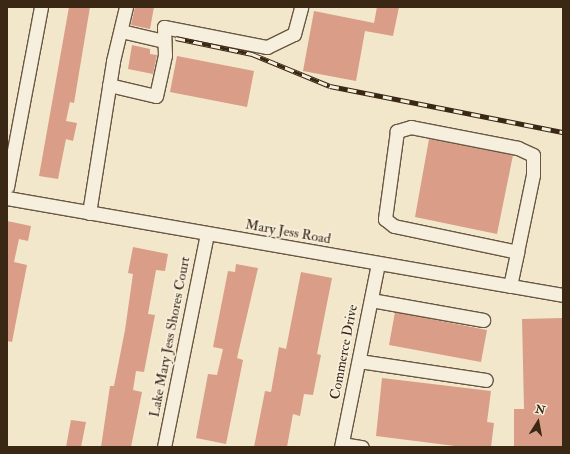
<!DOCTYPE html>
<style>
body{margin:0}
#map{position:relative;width:570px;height:454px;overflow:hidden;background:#f2e7cb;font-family:"IM FELL Double Pica",serif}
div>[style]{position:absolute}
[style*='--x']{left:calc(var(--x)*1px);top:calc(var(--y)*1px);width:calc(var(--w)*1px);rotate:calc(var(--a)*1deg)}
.building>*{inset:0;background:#da9d87}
.roads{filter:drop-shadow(1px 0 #685742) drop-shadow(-1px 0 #685742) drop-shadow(0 1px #685742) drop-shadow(0 -1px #685742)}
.minor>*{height:13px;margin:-6.5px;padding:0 6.5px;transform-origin:6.5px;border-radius:6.5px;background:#f7efdd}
.rail>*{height:4.5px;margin-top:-2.25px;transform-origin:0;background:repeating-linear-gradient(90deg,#f7efdd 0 9px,#3a2714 0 18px);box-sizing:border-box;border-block:1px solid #3a2714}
span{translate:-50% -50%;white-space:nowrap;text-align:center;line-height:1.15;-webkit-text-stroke:3.5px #f7efdd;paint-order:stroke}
.street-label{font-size:14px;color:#3a2714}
.frame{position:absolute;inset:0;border:8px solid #3a2714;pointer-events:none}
.north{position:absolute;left:518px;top:402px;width:40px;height:40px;-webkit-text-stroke:3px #f7efdd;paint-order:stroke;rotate:11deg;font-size:11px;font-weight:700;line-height:16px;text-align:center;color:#3a2714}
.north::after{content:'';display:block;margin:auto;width:14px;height:18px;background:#3a2714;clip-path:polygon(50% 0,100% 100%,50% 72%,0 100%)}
</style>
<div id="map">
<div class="building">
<div style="clip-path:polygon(69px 7px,90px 7px,74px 103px,70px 102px,66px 121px,77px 123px,73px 141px,66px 139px,58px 179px,39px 176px)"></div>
<div style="clip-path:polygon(135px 7px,154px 7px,150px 29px,131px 25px)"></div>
<div style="clip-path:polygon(377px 7px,399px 7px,393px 36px,365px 31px,356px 81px,303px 71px,314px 11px,374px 23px)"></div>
<div style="clip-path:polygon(132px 45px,150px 49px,150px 54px,157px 55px,153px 74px,128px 69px)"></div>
<div style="clip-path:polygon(177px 56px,254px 71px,247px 107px,170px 92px)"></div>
<div style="clip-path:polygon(429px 139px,513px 155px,497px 234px,415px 217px)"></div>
<div style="clip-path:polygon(7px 221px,31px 226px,28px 241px,19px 239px,14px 262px,27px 265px,12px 342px,7px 341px)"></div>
<div style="clip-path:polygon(133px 247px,168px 254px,165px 271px,156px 270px,148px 314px,155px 315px,144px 372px,136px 371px,133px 390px,142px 392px,131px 447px,101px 447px,110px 386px,114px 386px,125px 330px,133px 274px,128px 273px)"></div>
<div style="clip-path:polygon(236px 264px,258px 268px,237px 358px,243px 360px,226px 444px,196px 438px,208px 374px,217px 375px,223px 349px,213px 347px,228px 271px,235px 272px)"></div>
<div style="clip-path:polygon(301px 272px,332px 278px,317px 354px,321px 355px,313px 395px,304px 394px,300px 416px,293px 414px,287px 447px,254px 447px,265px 391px,271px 392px,279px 347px,286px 349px)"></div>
<div style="clip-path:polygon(395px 312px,487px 330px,481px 362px,389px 345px)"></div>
<div style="clip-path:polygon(563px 318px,563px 447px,514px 447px,514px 409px,524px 409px,522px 319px)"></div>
<div style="clip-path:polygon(382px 378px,491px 391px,487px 422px,494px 423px,491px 447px,463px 447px,376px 436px)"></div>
<div style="clip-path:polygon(71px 420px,86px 422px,81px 447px,66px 447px)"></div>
</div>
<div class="roads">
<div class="minor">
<div style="--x:121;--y:31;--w:44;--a:13.1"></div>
<div style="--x:109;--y:85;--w:48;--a:13.2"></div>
<div style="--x:156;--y:96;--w:42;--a:-77.6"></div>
<div style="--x:165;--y:55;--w:28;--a:-92"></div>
<div style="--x:164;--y:27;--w:105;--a:11"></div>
<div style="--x:267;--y:47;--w:30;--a:-26"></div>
<div style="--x:294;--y:34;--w:28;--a:-75"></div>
<div style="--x:7;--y:187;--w:183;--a:-79.3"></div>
<div style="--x:7;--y:198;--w:564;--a:9.9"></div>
<div style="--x:89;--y:213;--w:154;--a:-81"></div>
<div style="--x:113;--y:61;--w:56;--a:-76.5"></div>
<div style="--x:510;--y:286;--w:35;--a:-78"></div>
<div style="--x:517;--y:252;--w:79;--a:-78.3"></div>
<div style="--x:533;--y:175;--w:20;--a:-90"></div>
<div style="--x:533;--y:155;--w:17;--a:-155"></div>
<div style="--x:518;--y:148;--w:109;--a:-168.9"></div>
<div style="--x:411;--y:127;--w:15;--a:164"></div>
<div style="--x:397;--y:131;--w:89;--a:97.8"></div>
<div style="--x:385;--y:219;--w:11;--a:38"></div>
<div style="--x:394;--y:226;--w:126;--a:11.9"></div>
<div style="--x:371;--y:300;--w:114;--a:10.1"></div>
<div style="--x:359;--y:361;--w:128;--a:8.5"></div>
<div style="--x:342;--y:444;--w:20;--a:9"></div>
<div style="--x:164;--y:447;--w:217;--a:-78.6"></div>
<div style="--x:341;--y:447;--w:187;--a:-78.6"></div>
</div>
</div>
<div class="rail">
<div style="--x:176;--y:38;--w:78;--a:11.9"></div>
<div style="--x:252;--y:54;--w:84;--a:22.3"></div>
<div style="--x:330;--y:86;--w:237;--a:11.2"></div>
</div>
<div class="street-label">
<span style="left:288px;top:232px;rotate:10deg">Mary Jess Road</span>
<span style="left:170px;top:337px;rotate:-79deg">Lake Mary Jess Shores Court</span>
<span style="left:344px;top:352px;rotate:-79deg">Commerce Drive</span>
</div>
<div class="frame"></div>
<div class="north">N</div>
</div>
